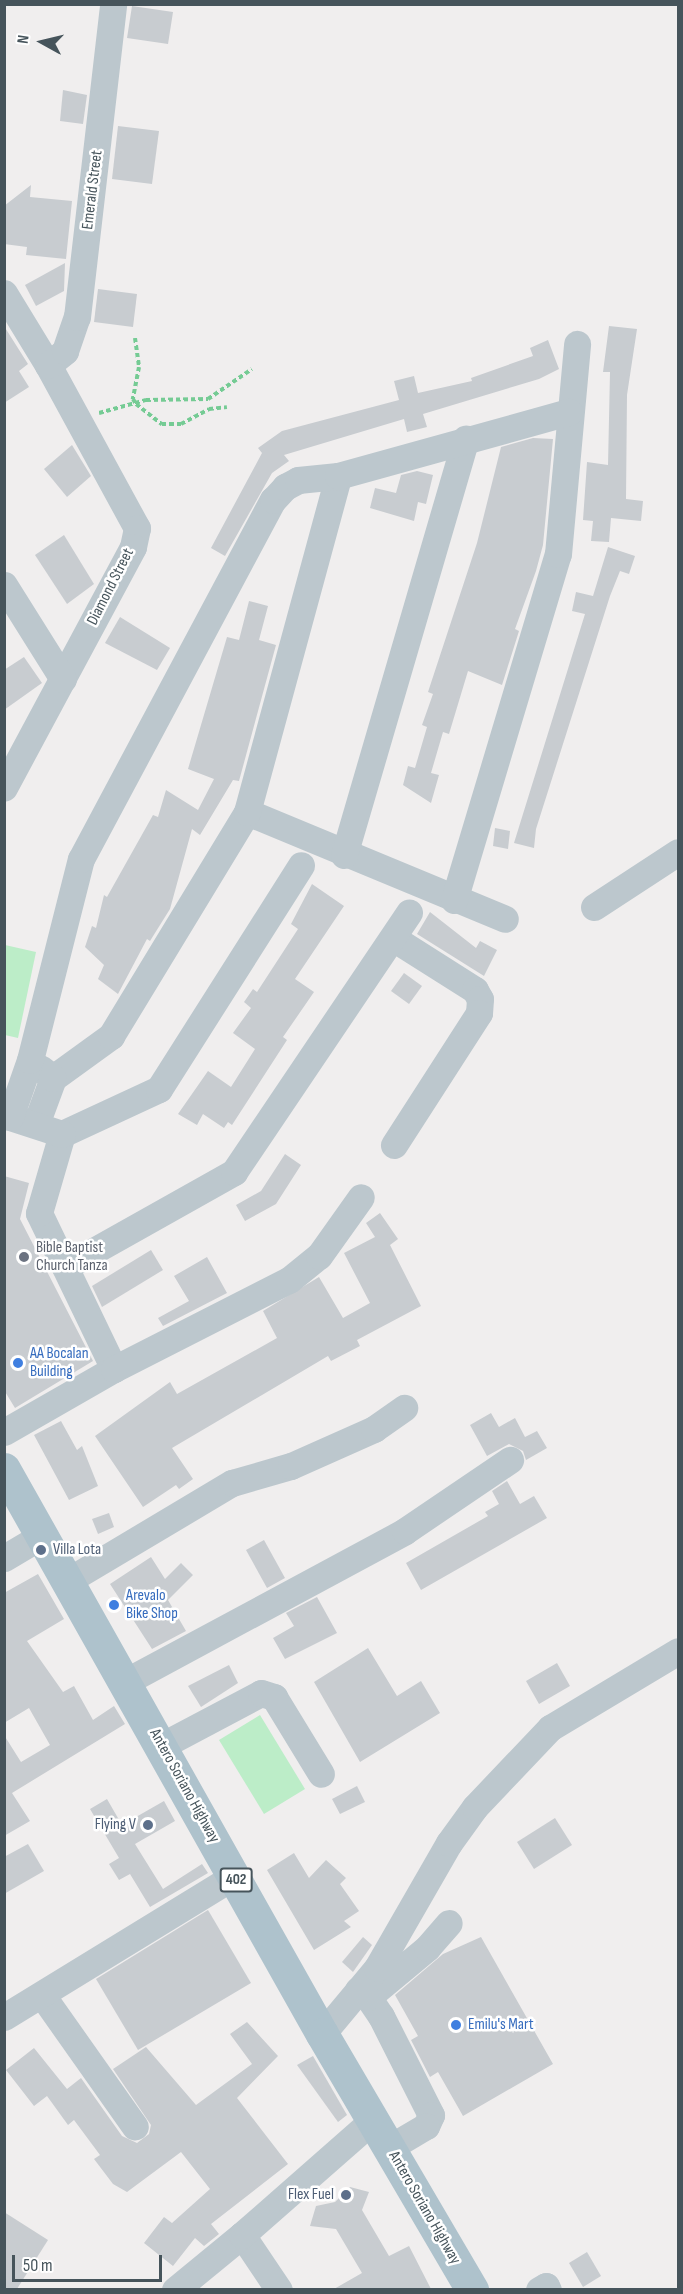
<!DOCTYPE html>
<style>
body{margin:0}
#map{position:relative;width:683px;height:2294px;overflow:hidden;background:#f0eeee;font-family:"Sofia Sans Condensed",sans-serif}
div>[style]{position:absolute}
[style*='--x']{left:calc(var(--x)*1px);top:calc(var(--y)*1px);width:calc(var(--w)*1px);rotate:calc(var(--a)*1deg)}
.green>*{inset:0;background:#bcedc8}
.building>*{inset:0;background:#c8ccd0}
.path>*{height:4px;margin-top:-2px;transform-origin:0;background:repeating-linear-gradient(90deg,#75cb94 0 4.5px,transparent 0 7.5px)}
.minor>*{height:27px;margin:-13.5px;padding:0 13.5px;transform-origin:13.5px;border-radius:13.5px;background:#bcc7cd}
.major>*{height:33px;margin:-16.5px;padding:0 16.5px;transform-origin:16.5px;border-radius:16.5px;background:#aec2cc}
.dots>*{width:16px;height:16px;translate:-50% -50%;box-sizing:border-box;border:3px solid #fff;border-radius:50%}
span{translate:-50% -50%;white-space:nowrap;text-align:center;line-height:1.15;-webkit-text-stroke:5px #fff;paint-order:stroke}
.shield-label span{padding:2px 4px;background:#fff;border:2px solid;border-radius:4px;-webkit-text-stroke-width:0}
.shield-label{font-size:15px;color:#46545b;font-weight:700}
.street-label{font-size:16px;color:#46545b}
.worship-label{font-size:16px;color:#5b616d}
.left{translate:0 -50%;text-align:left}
.shop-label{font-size:16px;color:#366cbe}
.service-label{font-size:16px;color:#4e5e75}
.right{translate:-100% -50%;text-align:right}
.frame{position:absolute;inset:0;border:6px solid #46545b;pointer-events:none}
.north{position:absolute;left:12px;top:12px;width:60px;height:60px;-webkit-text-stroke:4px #fff;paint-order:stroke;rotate:278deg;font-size:16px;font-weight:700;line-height:24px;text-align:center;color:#46545b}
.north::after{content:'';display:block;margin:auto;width:21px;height:27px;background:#46545b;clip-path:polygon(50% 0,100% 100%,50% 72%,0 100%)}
.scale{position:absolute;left:12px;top:2255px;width:150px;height:27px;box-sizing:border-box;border:3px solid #46545b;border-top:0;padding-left:8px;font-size:18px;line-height:21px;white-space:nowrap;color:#46545b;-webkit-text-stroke:4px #fff;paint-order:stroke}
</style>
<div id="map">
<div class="green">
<div style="clip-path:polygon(5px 945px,36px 952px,18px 1038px,5px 1035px)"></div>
<div style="clip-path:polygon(260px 1715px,305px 1789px,264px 1814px,219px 1740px)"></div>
</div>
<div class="building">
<div style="clip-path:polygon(132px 6px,173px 12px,168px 44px,127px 38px)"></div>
<div style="clip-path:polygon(63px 90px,87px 95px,83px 124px,60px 121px)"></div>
<div style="clip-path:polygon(118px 126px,159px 131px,152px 184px,112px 179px)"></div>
<div style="clip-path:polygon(31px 185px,30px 197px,72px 201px,66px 259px,26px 255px,27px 247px,4px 244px,4px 206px)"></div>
<div style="clip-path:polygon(65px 263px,64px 291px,36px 306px,25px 285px)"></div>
<div style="clip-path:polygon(98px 289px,137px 294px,133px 327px,94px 322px)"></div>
<div style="clip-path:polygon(4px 326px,28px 364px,19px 371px,29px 387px,4px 403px)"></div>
<div style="clip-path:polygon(609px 326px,637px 329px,627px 395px,626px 499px,643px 501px,641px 521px,611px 518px,609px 542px,591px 541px,593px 521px,583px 520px,587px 462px,608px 465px,610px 372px,603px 372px)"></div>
<div style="clip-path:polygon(548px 340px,559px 369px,539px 379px,423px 414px,427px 427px,407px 432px,404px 419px,284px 455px,289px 461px,272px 473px,225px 556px,211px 548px,262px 453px,258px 448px,282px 431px,399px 400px,394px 381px,414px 376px,418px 393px,472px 381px,471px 378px,533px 356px,530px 348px)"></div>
<div style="clip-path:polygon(533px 438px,553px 439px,543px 545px,536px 571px,515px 629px,519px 631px,502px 685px,468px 671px,449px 734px,443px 732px,431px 773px,439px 775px,431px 803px,403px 785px,408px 766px,415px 768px,427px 727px,422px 725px,433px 694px,428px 692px,477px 543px,501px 447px)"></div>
<div style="clip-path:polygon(72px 445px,91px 476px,67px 497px,44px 469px)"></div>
<div style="clip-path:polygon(417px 471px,433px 475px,426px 504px,418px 502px,414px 521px,370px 508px,375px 488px,396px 493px,401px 475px)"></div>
<div style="clip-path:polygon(64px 535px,94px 584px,67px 604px,35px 555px)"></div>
<div style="clip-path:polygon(608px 547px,635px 556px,629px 574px,620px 571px,610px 596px,536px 829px,534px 848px,514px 843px,585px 614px,572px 611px,576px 592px,593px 596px)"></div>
<div style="clip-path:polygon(249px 601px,268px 606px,259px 640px,276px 645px,239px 781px,233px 780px,200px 835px,192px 829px,170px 909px,150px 941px,147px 939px,118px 994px,98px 979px,104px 965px,85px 947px,92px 926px,96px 928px,104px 895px,107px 897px,153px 815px,158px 817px,166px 790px,198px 810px,214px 779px,188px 769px,227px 637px,239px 640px)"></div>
<div style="clip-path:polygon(120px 617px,170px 648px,157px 670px,105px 643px)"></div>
<div style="clip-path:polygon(24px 657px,42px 683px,4px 710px,4px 670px)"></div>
<div style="clip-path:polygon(495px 828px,510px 831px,508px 849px,493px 846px)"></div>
<div style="clip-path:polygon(312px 884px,344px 906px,295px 979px,314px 992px,283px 1037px,287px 1040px,232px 1125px,228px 1122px,224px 1128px,203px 1114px,197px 1125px,178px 1114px,208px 1071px,231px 1087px,255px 1049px,233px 1033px,251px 1008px,244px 1002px,253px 989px,257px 992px,298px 929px,291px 924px)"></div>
<div style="clip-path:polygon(430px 912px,476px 948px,480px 941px,497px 950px,484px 976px,417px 934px)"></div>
<div style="clip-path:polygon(404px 973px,422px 986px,409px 1004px,391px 991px)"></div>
<div style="clip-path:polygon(285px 1154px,301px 1165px,276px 1204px,245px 1221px,236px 1205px,261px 1191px)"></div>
<div style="clip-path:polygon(4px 1176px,29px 1183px,20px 1219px,93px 1361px,15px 1408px,4px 1390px)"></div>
<div style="clip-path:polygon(380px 1213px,398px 1239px,390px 1245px,421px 1306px,357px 1340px,360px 1346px,331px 1361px,328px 1356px,172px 1448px,193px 1479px,179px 1489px,176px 1485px,143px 1507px,95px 1436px,170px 1382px,177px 1394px,277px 1338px,263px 1311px,319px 1277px,343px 1318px,370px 1303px,344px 1253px,375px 1237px,366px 1223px)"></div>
<div style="clip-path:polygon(151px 1250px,163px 1270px,102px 1307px,92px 1286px)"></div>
<div style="clip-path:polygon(207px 1257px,227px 1293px,163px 1326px,158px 1318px,189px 1301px,174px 1276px)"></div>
<div style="clip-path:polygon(491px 1413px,499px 1427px,515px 1418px,525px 1437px,537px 1431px,547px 1448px,526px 1460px,523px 1451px,509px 1444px,487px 1456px,470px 1425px)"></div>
<div style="clip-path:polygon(61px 1421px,77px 1450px,82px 1446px,98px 1486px,69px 1500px,34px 1435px)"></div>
<div style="clip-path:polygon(507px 1481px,520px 1504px,534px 1496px,547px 1518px,421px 1590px,406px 1563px,488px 1516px,485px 1512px,499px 1504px,492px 1491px)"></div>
<div style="clip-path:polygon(109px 1513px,114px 1527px,98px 1534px,92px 1519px)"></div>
<div style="clip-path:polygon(264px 1540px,285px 1578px,267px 1588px,246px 1550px)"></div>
<div style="clip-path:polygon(151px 1557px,165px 1579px,181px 1563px,193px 1575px,168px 1600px,186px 1631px,152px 1649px,110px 1584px)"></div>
<div style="clip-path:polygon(38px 1574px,64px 1619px,27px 1641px,63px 1692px,74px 1686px,93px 1720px,114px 1706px,125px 1724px,12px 1793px,30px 1821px,4px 1836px,4px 1735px,21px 1762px,50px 1745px,29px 1708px,4px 1723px,4px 1593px)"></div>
<div style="clip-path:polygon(317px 1597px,337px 1633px,285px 1659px,273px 1638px,294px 1626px,286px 1613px)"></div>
<div style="clip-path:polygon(368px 1648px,397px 1696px,421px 1681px,440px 1713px,360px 1762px,314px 1682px)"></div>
<div style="clip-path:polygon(557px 1663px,570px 1686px,539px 1704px,526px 1681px)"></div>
<div style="clip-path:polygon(229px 1665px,238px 1683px,201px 1707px,188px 1686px)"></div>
<div style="clip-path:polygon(357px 1786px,365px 1802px,340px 1814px,332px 1799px)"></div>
<div style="clip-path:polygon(107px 1799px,122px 1825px,164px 1801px,175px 1821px,135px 1844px,163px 1889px,202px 1864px,208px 1873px,150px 1907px,130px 1874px,119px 1880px,109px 1864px,119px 1858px,90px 1809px)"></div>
<div style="clip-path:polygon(555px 1818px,572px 1845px,534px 1869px,517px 1842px)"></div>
<div style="clip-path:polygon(28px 1844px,44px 1871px,4px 1894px,4px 1857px)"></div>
<div style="clip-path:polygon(294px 1853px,309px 1878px,326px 1860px,346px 1878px,340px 1884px,359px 1911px,344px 1921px,351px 1927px,314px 1950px,267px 1870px)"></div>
<div style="clip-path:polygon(208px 1910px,251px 1983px,138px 2050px,96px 1979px)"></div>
<div style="clip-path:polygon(363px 1937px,372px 1945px,353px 1972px,342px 1962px)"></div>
<div style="clip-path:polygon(481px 1937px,553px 2064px,463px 2116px,438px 2072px,430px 2077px,411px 2040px,418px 2036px,395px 1995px,443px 1954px)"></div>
<div style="clip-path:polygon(247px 2022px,278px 2056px,237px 2098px,288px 2164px,211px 2224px,219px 2234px,204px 2246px,195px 2238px,173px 2266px,144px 2243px,164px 2217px,172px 2223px,210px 2189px,181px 2152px,127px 2192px,113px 2184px,94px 2159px,100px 2155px,74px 2120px,68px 2125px,47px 2096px,34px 2106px,6px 2070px,34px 2048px,67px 2089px,81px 2078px,122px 2136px,137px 2143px,149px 2134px,151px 2125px,113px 2069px,146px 2047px,196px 2105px,252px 2064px,230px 2034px)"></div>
<div style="clip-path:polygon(313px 2056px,347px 2115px,338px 2122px,297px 2065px)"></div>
<div style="clip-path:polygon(350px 2187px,369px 2192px,362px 2210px,389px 2256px,409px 2246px,431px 2289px,334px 2289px,362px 2273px,336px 2229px,310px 2226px,316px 2206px,335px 2202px)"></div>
<div style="clip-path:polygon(4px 2212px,48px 2240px,17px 2289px,4px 2289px)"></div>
<div style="clip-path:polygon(587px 2252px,601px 2276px,583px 2287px,569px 2263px)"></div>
</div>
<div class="path">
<div style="--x:135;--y:338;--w:29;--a:82"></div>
<div style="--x:139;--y:367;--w:33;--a:101"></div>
<div style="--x:133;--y:399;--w:6;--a:59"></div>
<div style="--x:136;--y:404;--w:33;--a:38"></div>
<div style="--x:162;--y:424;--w:19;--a:0"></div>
<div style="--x:181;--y:424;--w:32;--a:-28"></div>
<div style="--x:209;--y:409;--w:18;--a:-6"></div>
<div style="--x:99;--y:413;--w:49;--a:-15.5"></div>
<div style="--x:146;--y:400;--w:62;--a:-0.9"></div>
<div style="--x:208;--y:399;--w:53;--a:-34.3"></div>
</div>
<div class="minor">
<div style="--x:4;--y:293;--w:84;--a:58.6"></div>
<div style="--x:48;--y:365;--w:186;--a:61.4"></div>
<div style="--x:137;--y:528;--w:19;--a:102"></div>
<div style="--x:133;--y:547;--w:273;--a:118.2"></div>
<div style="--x:48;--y:365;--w:22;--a:-39"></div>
<div style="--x:65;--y:351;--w:36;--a:-71"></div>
<div style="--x:77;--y:317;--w:315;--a:-83.4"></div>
<div style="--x:4;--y:585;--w:111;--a:57.9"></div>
<div style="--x:247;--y:812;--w:279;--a:22.5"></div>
<div style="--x:344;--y:855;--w:434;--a:-73.7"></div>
<div style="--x:454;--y:900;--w:361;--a:-73.3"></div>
<div style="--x:558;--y:554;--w:211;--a:-84.8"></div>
<div style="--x:594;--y:907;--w:100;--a:-33.2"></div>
<div style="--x:393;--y:938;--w:97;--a:32.4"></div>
<div style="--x:475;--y:990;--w:10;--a:61"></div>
<div style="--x:480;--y:999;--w:14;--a:94"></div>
<div style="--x:479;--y:1013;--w:157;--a:122.8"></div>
<div style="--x:53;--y:1078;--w:72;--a:-35.9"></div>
<div style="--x:111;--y:1036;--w:262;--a:-58.7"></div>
<div style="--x:247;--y:812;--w:348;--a:-74.8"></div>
<div style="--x:36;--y:1124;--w:49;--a:-69.7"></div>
<div style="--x:53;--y:1078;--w:16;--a:-142"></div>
<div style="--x:62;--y:1134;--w:107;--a:-24.9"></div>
<div style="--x:159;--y:1089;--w:265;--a:-57.6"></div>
<div style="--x:65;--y:1267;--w:194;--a:-29.3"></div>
<div style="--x:234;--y:1172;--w:313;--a:-56"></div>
<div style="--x:114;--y:1369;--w:173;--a:-115.7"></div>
<div style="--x:39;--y:1213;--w:82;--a:-73.8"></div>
<div style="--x:62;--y:1134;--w:55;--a:-161.9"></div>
<div style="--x:10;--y:1117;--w:60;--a:-70.7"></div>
<div style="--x:30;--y:1060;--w:207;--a:-75.8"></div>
<div style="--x:81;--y:859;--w:407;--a:-61.9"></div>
<div style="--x:273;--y:500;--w:18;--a:-47"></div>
<div style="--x:285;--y:487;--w:15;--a:-28"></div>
<div style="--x:298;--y:480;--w:40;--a:-5.7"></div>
<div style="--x:338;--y:476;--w:240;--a:-15.5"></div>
<div style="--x:4;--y:1432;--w:127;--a:-29.8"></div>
<div style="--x:114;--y:1369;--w:196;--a:-27"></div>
<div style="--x:289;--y:1280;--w:38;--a:-39"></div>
<div style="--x:319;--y:1256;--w:72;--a:-54.6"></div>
<div style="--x:4;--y:1558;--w:45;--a:-30.5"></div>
<div style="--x:69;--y:1580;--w:190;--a:-30.8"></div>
<div style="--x:232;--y:1483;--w:61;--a:-16.1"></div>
<div style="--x:291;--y:1466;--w:91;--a:-24"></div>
<div style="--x:374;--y:1429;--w:37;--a:-35"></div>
<div style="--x:125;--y:1682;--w:318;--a:-28.3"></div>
<div style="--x:405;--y:1531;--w:127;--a:-34.1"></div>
<div style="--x:161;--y:1746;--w:113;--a:-27.9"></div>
<div style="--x:261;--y:1693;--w:14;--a:17"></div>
<div style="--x:274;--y:1697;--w:90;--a:58.6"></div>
<div style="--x:358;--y:1990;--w:12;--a:35"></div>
<div style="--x:368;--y:1997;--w:23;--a:56"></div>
<div style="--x:381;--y:2016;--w:111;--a:63.2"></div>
<div style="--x:431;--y:2115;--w:12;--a:114"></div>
<div style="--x:426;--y:2126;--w:43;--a:149.3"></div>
<div style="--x:42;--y:1995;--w:161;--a:54.8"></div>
<div style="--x:368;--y:1997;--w:77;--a:-39.7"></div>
<div style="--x:427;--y:1948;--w:33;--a:-49"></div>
<div style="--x:4;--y:2017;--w:270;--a:-31.5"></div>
<div style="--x:322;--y:2034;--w:86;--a:-50.2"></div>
<div style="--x:377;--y:1968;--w:144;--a:-60.1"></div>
<div style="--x:449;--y:1843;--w:44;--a:-54.2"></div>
<div style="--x:475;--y:1807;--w:109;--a:-46.5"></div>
<div style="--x:550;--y:1728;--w:149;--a:-31"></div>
<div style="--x:242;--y:2235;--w:66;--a:56.1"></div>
<div style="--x:175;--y:2290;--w:87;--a:-39.4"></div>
<div style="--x:242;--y:2235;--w:174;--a:-41.3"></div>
<div style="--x:539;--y:2290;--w:8;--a:-30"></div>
<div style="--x:546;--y:2286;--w:4;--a:63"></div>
</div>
<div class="major">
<div style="--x:4;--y:1469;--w:648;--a:60.63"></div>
<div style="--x:322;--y:2034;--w:297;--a:59.6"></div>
</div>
<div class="dots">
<div style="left:24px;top:1257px;background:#6b7280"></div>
<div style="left:18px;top:1363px;background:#3f7fe0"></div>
<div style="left:41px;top:1550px;background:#5c6f8a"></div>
<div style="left:114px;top:1605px;background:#3f7fe0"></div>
<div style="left:148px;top:1825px;background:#5c6f8a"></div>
<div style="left:456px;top:2025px;background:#3f7fe0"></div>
<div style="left:346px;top:2195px;background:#5c6f8a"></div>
</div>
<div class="shield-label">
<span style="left:236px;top:1880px">402</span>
</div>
<div class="street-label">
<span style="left:93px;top:190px;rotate:-83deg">Emerald Street</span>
<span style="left:111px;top:587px;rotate:-63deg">Diamond Street</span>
<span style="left:184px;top:1786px;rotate:61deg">Antero Soriano Highway</span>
<span style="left:424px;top:2208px;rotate:60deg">Antero Soriano Highway</span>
</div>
<div class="worship-label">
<span class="left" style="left:36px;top:1257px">Bible Baptist<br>Church Tanza</span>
</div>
<div class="shop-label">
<span class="left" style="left:30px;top:1363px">AA Bocalan<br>Building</span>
<span class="left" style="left:126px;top:1605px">Arevalo<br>Bike Shop</span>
<span class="left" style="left:468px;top:2025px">Emilu's Mart</span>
</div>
<div class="service-label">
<span class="left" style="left:53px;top:1550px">Villa Lota</span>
<span class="right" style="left:136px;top:1825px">Flying V</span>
<span class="right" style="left:334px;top:2195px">Flex Fuel</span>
</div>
<div class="frame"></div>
<div class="north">N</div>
<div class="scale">50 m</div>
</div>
